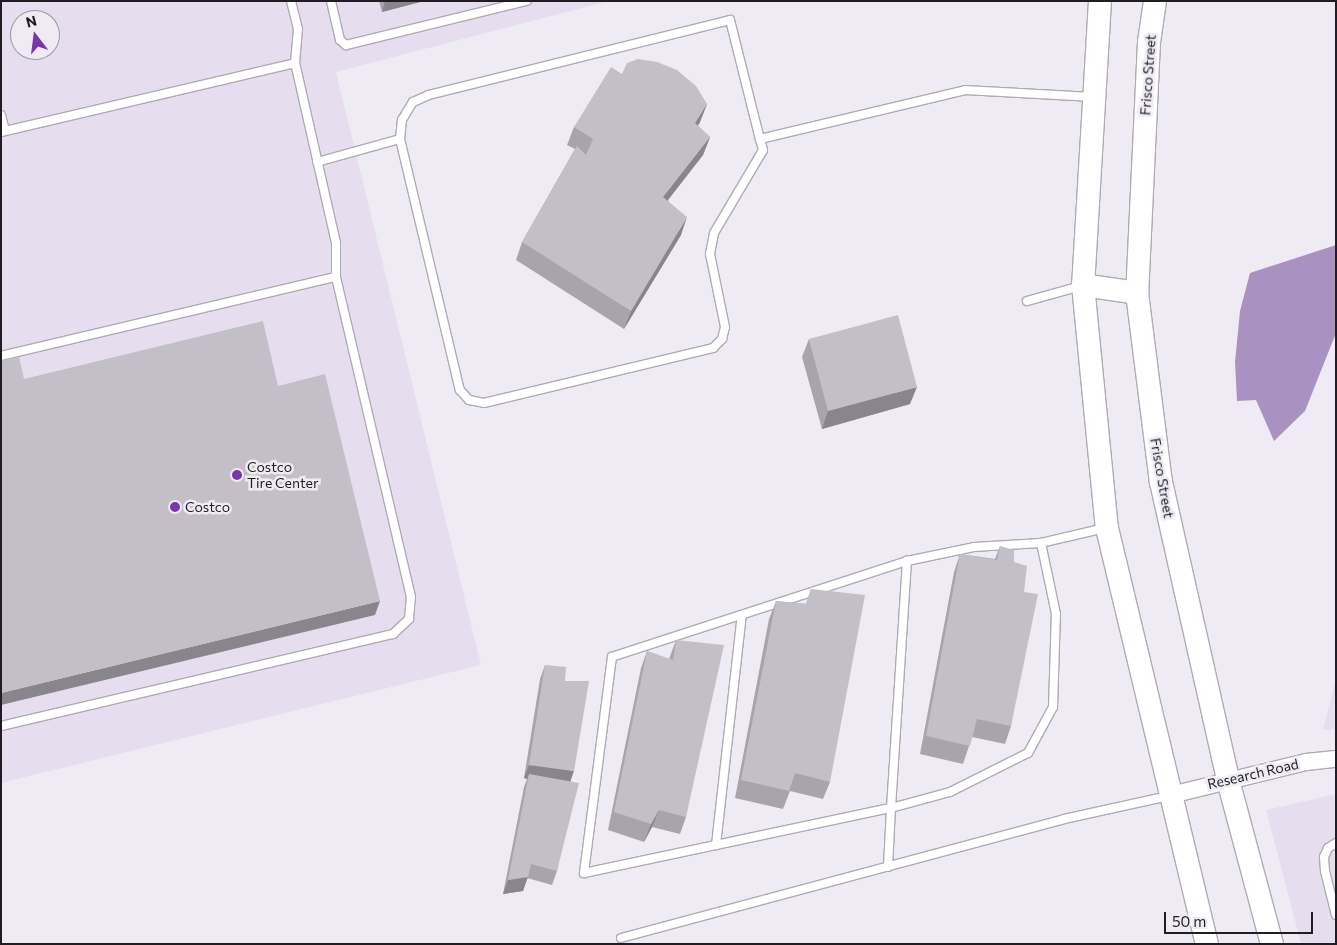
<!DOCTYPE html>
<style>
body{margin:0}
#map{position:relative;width:1337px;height:945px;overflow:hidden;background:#efebf5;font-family:Commissioner,sans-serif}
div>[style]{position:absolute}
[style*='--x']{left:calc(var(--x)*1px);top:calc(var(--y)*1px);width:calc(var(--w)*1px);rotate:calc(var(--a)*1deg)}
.built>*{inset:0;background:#e6deef}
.water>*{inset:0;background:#a992c1}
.roads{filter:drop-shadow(1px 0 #afabb4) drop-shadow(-1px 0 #afabb4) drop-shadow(0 1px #afabb4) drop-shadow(0 -1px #afabb4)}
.lane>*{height:8px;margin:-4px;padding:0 4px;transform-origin:4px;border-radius:4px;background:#fff}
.street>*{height:16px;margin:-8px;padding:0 8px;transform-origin:8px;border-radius:8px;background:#fff}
.secondary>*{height:22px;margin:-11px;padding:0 11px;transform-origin:11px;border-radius:11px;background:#fff}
.wall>*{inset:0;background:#a8a4ac}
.shaded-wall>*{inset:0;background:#88868c}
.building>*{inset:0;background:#c3bfc8}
.dots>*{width:14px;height:14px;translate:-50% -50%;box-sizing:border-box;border:2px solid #efebf5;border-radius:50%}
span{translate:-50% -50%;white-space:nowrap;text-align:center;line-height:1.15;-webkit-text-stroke:5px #efebf5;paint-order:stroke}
.street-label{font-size:14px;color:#1f1d21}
.poi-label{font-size:14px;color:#1f1d21}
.left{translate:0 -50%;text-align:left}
.frame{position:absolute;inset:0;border:2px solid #1f1d21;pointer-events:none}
.north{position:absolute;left:10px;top:10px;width:50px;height:50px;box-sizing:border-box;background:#efebf5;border:1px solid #9c99a0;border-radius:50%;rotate:345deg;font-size:14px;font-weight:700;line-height:20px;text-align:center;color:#1f1d21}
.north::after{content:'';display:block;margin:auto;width:18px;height:22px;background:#7836aa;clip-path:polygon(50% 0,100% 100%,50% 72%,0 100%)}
.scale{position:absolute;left:1164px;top:912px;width:149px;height:22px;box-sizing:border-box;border:2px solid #1f1d21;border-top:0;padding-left:6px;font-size:15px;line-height:18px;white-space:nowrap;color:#1f1d21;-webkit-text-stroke:4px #efebf5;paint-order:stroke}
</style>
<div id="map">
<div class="built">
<div style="clip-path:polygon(evenodd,1px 1px,609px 1px,336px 72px,481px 665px,1px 783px,1px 1px,20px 20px,50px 20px,50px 50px,20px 50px,20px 20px)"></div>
<div style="clip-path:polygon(1336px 679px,1336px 729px,1323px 730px)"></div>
<div style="clip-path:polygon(1336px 794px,1336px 944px,1301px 944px,1266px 810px)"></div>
</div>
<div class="water">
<div style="clip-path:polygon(1336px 245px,1336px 333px,1305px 411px,1274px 441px,1256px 400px,1237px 401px,1235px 362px,1240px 311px,1250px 273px)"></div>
</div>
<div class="roads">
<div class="lane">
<div style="--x:331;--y:1;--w:40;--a:77"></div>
<div style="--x:340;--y:40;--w:8;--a:40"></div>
<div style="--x:346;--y:45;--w:186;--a:-13.7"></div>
<div style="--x:1;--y:115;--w:16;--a:76"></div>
<div style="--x:1;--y:132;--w:302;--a:-13.2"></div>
<div style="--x:400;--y:139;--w:258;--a:76.6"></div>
<div style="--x:460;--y:390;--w:13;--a:48"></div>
<div style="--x:469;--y:400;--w:15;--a:11"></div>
<div style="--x:484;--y:403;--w:236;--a:-13.5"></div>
<div style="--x:713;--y:348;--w:13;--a:-45"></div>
<div style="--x:722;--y:339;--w:12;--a:-76"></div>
<div style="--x:725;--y:327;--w:75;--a:-101.6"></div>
<div style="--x:710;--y:254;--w:21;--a:-79"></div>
<div style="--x:714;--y:233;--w:96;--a:-59.4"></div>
<div style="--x:763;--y:150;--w:11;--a:-105"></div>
<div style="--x:317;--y:162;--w:86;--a:-15.5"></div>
<div style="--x:400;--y:139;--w:19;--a:-84"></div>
<div style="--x:402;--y:120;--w:21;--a:-59"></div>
<div style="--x:413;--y:102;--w:17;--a:-24"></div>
<div style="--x:429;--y:95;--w:310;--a:-14"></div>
<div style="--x:730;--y:20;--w:123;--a:75.9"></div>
<div style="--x:760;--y:139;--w:211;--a:-13.4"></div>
<div style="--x:965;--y:90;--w:128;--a:3.1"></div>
<div style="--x:1027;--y:301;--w:56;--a:-15.5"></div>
<div style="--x:1;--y:356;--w:344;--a:-13.3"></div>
<div style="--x:907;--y:561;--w:68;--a:-11.8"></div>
<div style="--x:974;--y:547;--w:67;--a:-3.4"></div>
<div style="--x:1;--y:726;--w:403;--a:-13.2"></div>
<div style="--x:393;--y:634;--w:22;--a:-43"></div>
<div style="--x:409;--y:619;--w:22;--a:-85"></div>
<div style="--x:411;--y:597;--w:329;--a:-103.2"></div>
<div style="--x:336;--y:277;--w:34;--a:-90"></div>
<div style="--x:336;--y:243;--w:185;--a:-102.8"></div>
<div style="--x:295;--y:63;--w:34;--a:-85"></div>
<div style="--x:298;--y:29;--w:29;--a:-104"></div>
<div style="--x:1336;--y:843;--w:9;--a:148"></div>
<div style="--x:1328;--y:848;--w:10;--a:114"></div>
<div style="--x:1324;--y:857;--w:14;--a:86"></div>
<div style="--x:1325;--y:871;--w:45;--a:76"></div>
<div style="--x:716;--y:845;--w:231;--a:-83.6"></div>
<div style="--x:888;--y:867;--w:59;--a:-87.1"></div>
<div style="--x:891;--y:808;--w:248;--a:-86.3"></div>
<div style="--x:907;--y:561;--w:310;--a:162"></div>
<div style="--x:612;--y:657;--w:218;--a:97.4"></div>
<div style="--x:584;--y:873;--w:314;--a:-12"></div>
<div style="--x:891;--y:808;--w:61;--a:-15.2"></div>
<div style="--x:950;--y:792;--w:87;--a:-26.6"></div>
<div style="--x:1028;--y:753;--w:52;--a:-61.5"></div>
<div style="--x:1053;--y:707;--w:93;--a:-88.2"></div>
<div style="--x:1056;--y:614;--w:73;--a:-101.9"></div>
<div style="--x:1041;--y:543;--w:66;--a:-13.2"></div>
<div style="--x:621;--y:938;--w:459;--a:-15"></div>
<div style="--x:1064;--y:819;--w:107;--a:-12.4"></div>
</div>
<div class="street">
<div style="--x:1171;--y:795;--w:139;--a:-13.7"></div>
<div style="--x:1306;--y:762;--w:30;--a:-6"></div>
</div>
<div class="secondary">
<div style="--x:1100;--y:1;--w:285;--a:93.4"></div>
<div style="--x:1083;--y:285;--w:244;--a:84.4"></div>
<div style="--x:1107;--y:528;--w:428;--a:76.5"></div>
<div style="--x:1155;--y:1;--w:41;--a:98.3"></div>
<div style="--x:1149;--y:42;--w:251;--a:92.7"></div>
<div style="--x:1137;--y:293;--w:191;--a:82.8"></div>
<div style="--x:1161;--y:482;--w:305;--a:77.3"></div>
<div style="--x:1228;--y:780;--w:170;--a:75"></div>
<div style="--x:1083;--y:285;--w:55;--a:8.4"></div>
</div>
</div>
<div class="wall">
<div style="clip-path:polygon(379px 1px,424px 1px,382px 12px)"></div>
<div style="clip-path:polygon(622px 74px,707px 104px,700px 122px,698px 126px,710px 137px,703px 155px,668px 200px,681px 235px,624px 329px,516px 260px,522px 242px,575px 149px,567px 145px,574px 127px)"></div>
<div style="clip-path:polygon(809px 339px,910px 404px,822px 429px,802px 357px)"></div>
<div style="clip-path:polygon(1000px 546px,1014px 562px,1024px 592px,1011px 726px,1005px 744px,972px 737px,963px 764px,920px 754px,954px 572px,960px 554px,995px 559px)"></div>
<div style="clip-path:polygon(811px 589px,830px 782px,823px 799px,790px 791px,783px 809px,735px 798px,769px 619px,776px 601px,806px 604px)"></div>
<div style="clip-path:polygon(676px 640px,686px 817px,680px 834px,652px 827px,644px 842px,608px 830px,641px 668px,647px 651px,669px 659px)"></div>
<div style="clip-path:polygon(545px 665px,565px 681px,571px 782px,557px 871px,552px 885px,527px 878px,523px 891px,503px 894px,524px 787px,527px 779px,524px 778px,540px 679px)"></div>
</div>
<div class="shaded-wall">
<div style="clip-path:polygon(385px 1px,424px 1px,382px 12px)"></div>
<div style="clip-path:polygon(707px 104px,700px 122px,688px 141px,695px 123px)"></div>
<div style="clip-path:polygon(710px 137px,703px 155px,657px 214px,663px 197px)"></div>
<div style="clip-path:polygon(687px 217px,681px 235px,624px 329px,631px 311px)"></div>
<div style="clip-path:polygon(917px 387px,910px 404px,822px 429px,828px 411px)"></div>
<div style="clip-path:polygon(380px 601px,375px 615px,1px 705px,1px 693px)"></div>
<div style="clip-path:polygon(529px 765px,574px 771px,569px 785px,529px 774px,527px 779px,524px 778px)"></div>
<div style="clip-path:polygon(659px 810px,652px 827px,644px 842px,651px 824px)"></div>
<div style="clip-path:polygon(528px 877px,523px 891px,503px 894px,508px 880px)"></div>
</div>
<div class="building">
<div style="clip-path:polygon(638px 59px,657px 62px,677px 70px,696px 86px,707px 104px,695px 123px,710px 137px,663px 197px,687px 217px,631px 311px,522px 242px,577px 146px,586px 155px,593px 139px,574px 127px,611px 67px,622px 74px,627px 63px)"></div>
<div style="clip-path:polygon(898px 315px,917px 387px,828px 411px,809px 339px)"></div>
<div style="clip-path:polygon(263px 321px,278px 386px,325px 374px,380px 601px,1px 693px,1px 361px,19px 357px,24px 379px)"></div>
<div style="clip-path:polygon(1000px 546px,1014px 550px,1014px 562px,1027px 566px,1024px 592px,1038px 594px,1011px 726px,977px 719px,970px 746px,926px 736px,960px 554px,997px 560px)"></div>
<div style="clip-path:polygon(811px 589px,865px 595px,830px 782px,795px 773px,789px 791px,741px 780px,776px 601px,806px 604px)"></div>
<div style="clip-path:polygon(676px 640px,724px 645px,686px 817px,659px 810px,651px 824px,614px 812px,647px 651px,673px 660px)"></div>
<div style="clip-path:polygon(545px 665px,566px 667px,565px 681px,589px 681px,574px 771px,529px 765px)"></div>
<div style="clip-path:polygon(529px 774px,579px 783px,557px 871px,531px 864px,528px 877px,508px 880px)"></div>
</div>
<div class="dots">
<div style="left:237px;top:475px;background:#7836aa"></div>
<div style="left:175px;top:507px;background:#7836aa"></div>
</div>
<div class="street-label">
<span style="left:1148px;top:75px;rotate:-86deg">Frisco Street</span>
<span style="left:1162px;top:478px;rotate:80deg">Frisco Street</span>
<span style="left:1253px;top:774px;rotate:-13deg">Research Road</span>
</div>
<div class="poi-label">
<span class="left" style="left:247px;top:475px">Costco<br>Tire Center</span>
<span class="left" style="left:185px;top:507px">Costco</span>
</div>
<div class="frame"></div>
<div class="north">N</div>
<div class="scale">50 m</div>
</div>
